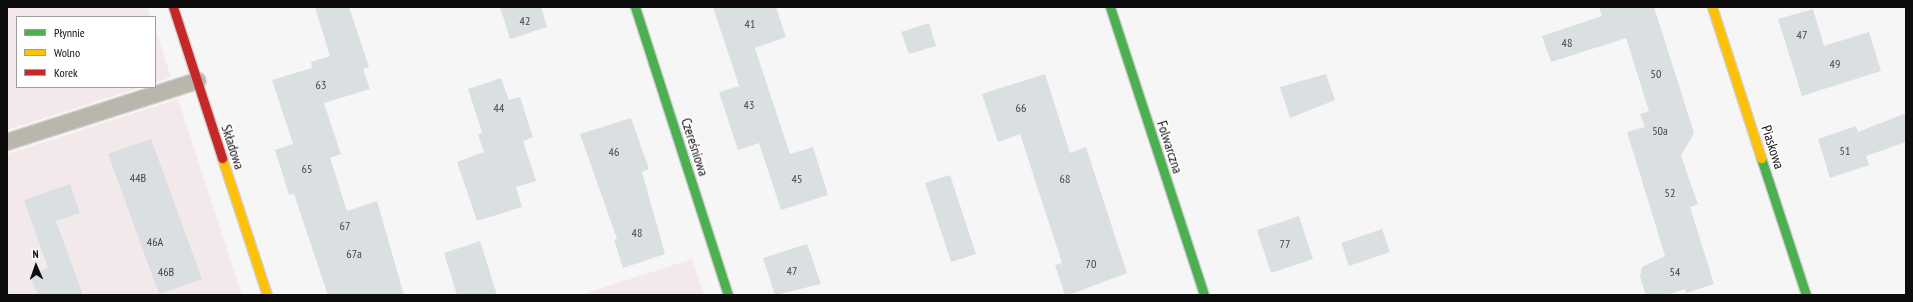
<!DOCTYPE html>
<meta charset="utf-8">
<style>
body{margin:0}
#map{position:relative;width:1913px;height:302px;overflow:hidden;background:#f6f6f6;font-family:"PT Sans Narrow",sans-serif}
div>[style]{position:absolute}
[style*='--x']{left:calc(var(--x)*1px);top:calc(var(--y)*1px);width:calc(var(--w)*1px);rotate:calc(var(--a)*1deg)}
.commercial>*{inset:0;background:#f4e9ea}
.building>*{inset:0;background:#dadfe2}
.roads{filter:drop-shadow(1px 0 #d1d1d1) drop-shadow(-1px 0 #d1d1d1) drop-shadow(0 1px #d1d1d1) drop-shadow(0 -1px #d1d1d1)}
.lane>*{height:16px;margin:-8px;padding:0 8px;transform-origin:8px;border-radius:8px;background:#bab6ab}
.fast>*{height:9px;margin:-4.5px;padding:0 4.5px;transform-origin:4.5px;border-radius:4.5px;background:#4caf50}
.slow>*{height:9px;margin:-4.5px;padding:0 4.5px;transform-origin:4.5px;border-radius:4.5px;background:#ffc107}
.jam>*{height:9px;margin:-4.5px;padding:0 4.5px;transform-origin:4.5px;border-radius:4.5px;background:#c62828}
span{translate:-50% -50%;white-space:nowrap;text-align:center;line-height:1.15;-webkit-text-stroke:3px #fff;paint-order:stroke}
.number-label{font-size:12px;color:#444546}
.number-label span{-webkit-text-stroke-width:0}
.street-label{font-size:14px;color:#0d0d0e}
.frame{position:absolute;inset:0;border:8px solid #0d0d0e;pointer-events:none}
.legend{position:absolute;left:16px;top:16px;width:140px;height:72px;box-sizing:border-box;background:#fff;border:1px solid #9e9e9f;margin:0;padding:5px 7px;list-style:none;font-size:12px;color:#0d0d0e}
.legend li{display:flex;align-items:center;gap:8px;height:20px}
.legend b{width:20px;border:1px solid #9e9e9f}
.north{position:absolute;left:16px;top:246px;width:40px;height:40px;-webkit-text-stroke:3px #fff;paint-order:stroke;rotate:358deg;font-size:11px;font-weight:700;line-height:16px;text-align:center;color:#0d0d0e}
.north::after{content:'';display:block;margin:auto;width:14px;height:18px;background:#0d0d0e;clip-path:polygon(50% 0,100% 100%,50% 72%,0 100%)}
</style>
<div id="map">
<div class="commercial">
<div style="clip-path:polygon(7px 7px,148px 7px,151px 17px,17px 17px,17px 87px,142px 87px,7px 130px)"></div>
<div style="clip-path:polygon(155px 28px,171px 77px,155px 83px)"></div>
<div style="clip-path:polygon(178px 99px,242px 295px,7px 295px,7px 154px)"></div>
<div style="clip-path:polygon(692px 259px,704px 295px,580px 295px)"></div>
</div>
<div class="building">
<div style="clip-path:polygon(315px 7px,349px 7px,369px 67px,363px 69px,370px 89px,324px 103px,341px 154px,330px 158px,347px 211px,377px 201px,404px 295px,328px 295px,294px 194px,289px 195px,275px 150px,293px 144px,272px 80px,312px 68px,311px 62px,330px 56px)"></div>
<div style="clip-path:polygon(500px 7px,541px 7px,547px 27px,510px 39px)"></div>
<div style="clip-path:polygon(713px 7px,776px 7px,786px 37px,755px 48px,790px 154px,813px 147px,828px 195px,781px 210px,759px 143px,738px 150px,719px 92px,739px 86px)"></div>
<div style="clip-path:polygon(1599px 7px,1654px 7px,1694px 133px,1681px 156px,1698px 204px,1690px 207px,1714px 284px,1686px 293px,1685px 289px,1667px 295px,1646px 295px,1640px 277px,1642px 267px,1665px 256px,1627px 132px,1645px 127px,1640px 114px,1649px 111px,1626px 38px,1551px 62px,1542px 36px,1602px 16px)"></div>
<div style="clip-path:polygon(1813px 9px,1824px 46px,1869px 32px,1881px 71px,1802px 96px,1778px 19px)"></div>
<div style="clip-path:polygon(929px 23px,936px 46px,909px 54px,901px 32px)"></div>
<div style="clip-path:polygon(1045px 74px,1070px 153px,1086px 147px,1127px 273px,1069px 295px,1065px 295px,1055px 265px,1062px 263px,1020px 134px,998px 142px,982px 94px)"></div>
<div style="clip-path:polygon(1326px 74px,1335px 100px,1290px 118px,1280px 87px)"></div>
<div style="clip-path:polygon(501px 78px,509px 100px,520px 97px,533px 137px,523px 141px,536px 181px,516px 187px,522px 207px,477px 221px,457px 162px,484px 152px,478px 135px,482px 132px,468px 89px)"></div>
<div style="clip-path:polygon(1906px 113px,1906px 142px,1866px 156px,1869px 165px,1830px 178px,1818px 139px,1856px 126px,1858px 132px)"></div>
<div style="clip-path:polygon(631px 118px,649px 169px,642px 172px,665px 254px,623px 268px,614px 240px,617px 239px,580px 134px)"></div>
<div style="clip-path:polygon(151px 139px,202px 279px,159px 294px,108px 154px)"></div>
<div style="clip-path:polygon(950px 175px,976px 254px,951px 262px,925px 183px)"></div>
<div style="clip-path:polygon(70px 184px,80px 213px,56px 221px,83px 295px,38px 295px,30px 275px,48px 268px,24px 200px)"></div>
<div style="clip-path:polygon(1299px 216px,1313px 259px,1271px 273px,1257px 230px)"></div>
<div style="clip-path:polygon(1382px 229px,1390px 252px,1349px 266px,1341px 243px)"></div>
<div style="clip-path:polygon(480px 241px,497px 295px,457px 295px,444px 253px)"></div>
<div style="clip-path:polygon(807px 244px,821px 284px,775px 295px,763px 258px)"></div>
</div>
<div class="roads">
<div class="lane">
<div style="--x:7;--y:142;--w:200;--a:-17.8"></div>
</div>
<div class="fast">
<div style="--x:635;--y:7;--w:303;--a:72.1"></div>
<div style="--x:1110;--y:7;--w:303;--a:71.9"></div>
<div style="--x:1761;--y:158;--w:144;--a:71.8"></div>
</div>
<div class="slow">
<div style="--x:1712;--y:7;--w:159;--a:72"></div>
<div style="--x:222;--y:158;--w:144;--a:71.8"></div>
</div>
<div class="jam">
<div style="--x:173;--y:7;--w:159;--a:72"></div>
</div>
</div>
<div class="number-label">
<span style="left:525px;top:21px">42</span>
<span style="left:750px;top:24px">41</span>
<span style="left:1802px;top:35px">47</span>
<span style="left:1567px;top:43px">48</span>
<span style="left:1835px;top:64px">49</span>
<span style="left:1656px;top:74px">50</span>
<span style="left:321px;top:85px">63</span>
<span style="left:749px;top:105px">43</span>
<span style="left:499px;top:108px">44</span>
<span style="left:1021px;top:108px">66</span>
<span style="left:1660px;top:131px">50a</span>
<span style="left:1845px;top:151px">51</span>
<span style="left:614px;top:152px">46</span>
<span style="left:307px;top:169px">65</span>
<span style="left:138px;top:178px">44B</span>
<span style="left:797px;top:179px">45</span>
<span style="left:1065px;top:179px">68</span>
<span style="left:1670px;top:193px">52</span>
<span style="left:345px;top:226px">67</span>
<span style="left:637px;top:233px">48</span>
<span style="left:155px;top:242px">46A</span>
<span style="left:1285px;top:244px">77</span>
<span style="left:354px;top:254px">67a</span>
<span style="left:1091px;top:264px">70</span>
<span style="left:792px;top:271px">47</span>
<span style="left:166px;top:272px">46B</span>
<span style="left:1675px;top:272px">54</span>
</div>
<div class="street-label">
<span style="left:233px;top:147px;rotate:72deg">Składowa</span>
<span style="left:695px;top:147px;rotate:72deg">Czereśniowa</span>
<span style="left:1170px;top:147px;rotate:72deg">Folwarczna</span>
<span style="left:1773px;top:147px;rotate:72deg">Piaskowa</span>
</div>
<div class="frame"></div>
<ul class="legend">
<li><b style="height:5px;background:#4caf50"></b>Płynnie</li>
<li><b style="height:5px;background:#ffc107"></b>Wolno</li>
<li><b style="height:5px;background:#c62828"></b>Korek</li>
</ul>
<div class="north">N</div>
</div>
